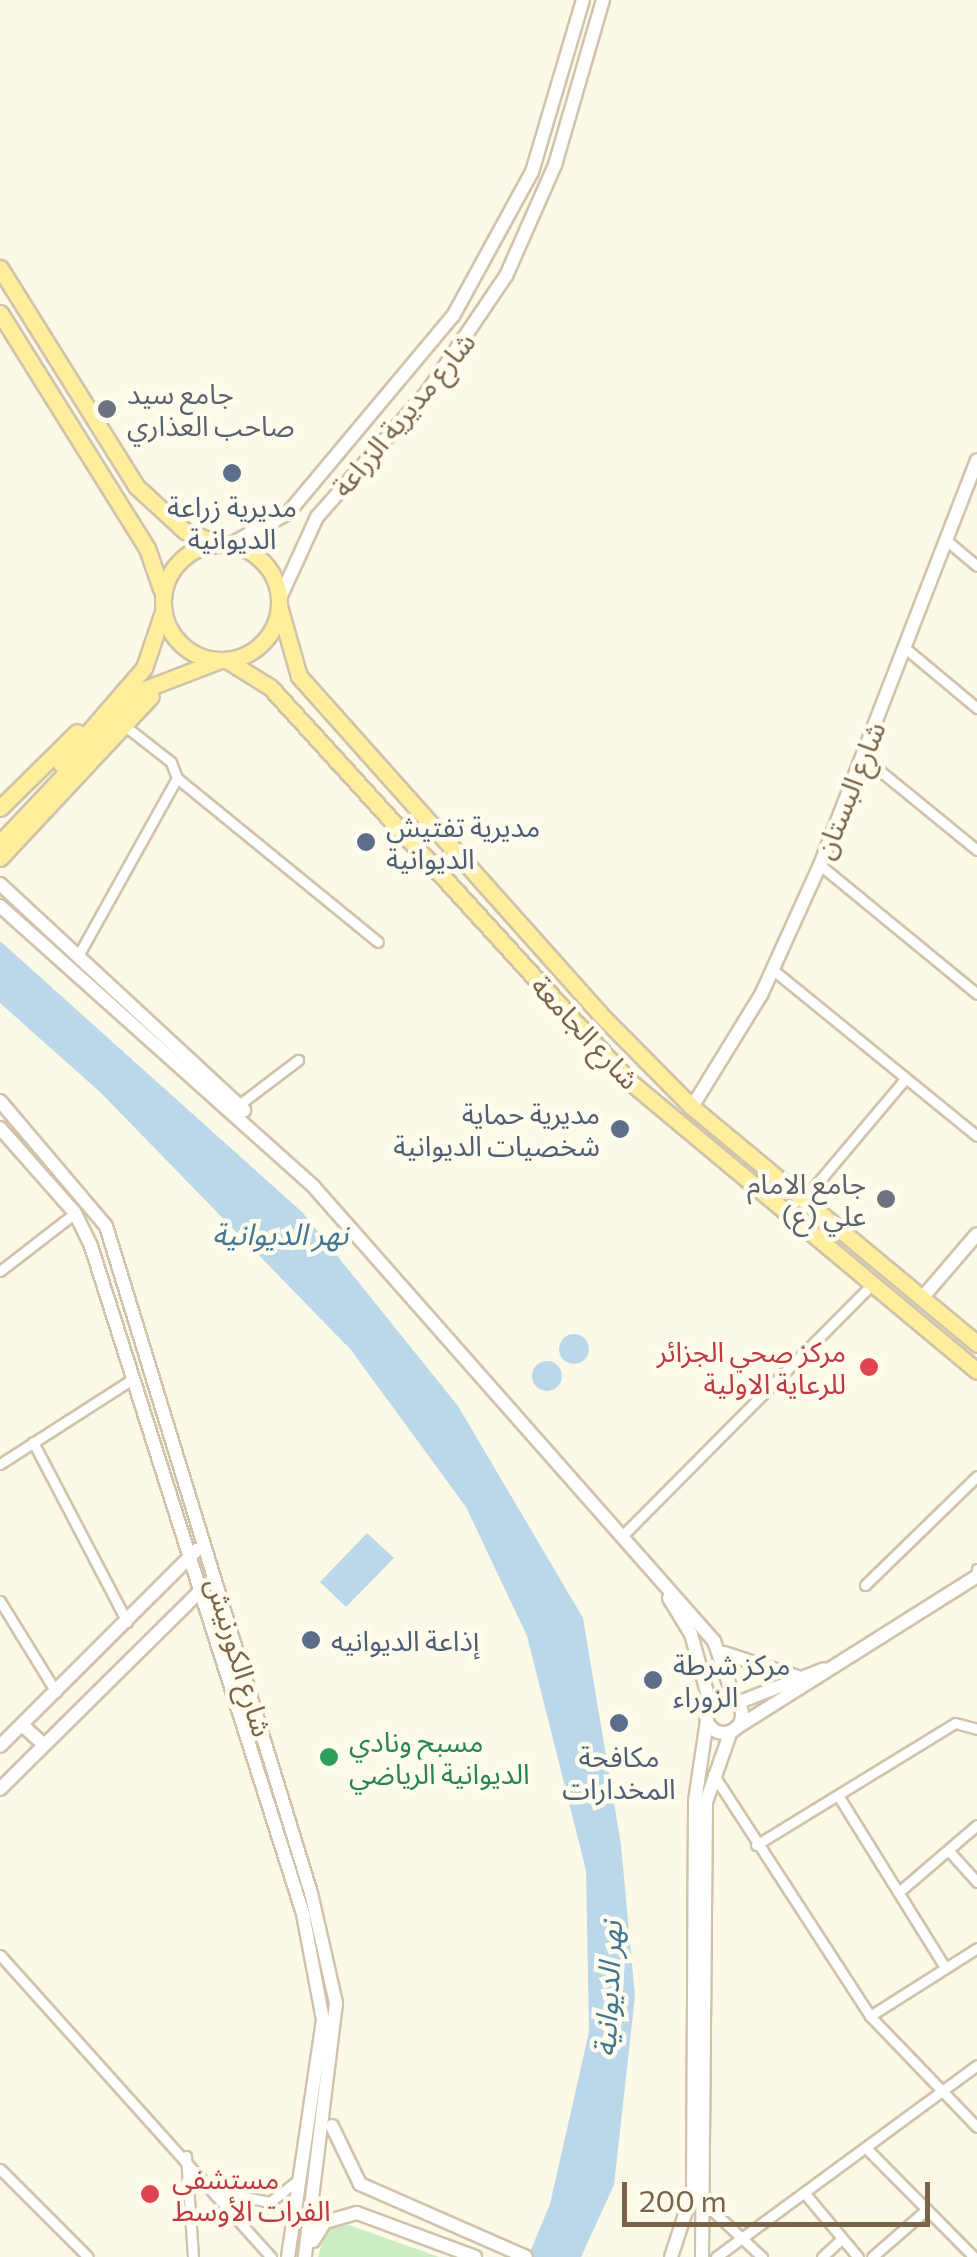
<!DOCTYPE html>
<meta charset="utf-8">
<style>
body{margin:0}
#map{position:relative;width:977px;height:2257px;overflow:hidden;background:#fdf9e7;font-family:Commissioner,"Noto Sans Arabic",sans-serif}
div>[style]{position:absolute}
[style*='--x']{left:calc(var(--x)*1px);top:calc(var(--y)*1px);width:calc(var(--w)*1px);rotate:calc(var(--a)*1deg)}
.green>*{inset:0;background:#ccecc4}
.water>*{inset:0;background:#bad8e9}
.round{border-radius:50%}
.roads{filter:drop-shadow(2px 0 #d0c3ab) drop-shadow(-2px 0 #d0c3ab) drop-shadow(0 2px #d0c3ab) drop-shadow(0 -2px #d0c3ab)}
.street>*{height:9px;margin:-4.5px;padding:0 4.5px;transform-origin:4.5px;border-radius:4.5px;background:#fff}
.secondary>*{height:12px;margin:-6px;padding:0 6px;transform-origin:6px;border-radius:6px;background:#fff}
.secondary>.ring{margin:-6px;padding:0;box-sizing:content-box;background:none;border:12px solid #fff;border-radius:50%}
.primary>*{height:15px;margin:-7.5px;padding:0 7.5px;transform-origin:7.5px;border-radius:7.5px;background:#ffef9d}
.primary>.ring{margin:-7.5px;padding:0;box-sizing:content-box;background:none;border:15px solid #ffef9d;border-radius:50%}
.dots>*{width:28px;height:28px;translate:-50% -50%;box-sizing:border-box;border:5px solid #fffcee;border-radius:50%}
span{translate:-50% -50%;white-space:nowrap;text-align:center;line-height:1.15;-webkit-text-stroke:9px #fffcee;paint-order:stroke}
.worship-label{font-size:28px;color:#5b616d}
.left{translate:0 -50%;text-align:left}
.right{translate:-100% -50%;text-align:right}
.street-label{font-size:28px;color:#796449}
.service-label{font-size:28px;color:#4e5e75}
.health-label{font-size:28px;color:#be3a42}
.leisure-label{font-size:28px;color:#27864d}
.water-label{font-size:30px;color:#447794;font-style:italic}
.scale{position:absolute;left:622px;top:2182px;width:308px;height:45px;box-sizing:border-box;border:5px solid #796449;border-top:0;padding-left:12px;font-size:30px;line-height:35px;white-space:nowrap;color:#796449;-webkit-text-stroke:8px #fffcee;paint-order:stroke}
</style>
<div id="map">
<div class="green">
<div style="clip-path:polygon(340px 2224px,349px 2225px,439px 2257px,318px 2257px,326px 2229px)"></div>
</div>
<div class="water">
<div style="clip-path:polygon(0 941px,302px 1212px,458px 1406px,583px 1618px,621px 1845px,635px 1996px,614px 2185px,581px 2257px,528px 2257px,550px 2204px,589px 2032px,586px 1870px,527px 1636px,466px 1507px,351px 1350px,100px 1092px,0 1003px)"></div>
<div class="round" style="left:559px;top:1334px;width:30px;height:30px"></div>
<div class="round" style="left:532px;top:1361px;width:30px;height:30px"></div>
<div style="clip-path:polygon(367px 1533px,394px 1558px,346px 1607px,320px 1582px)"></div>
</div>
<div class="roads">
<div class="street">
<div style="--x:946;--y:540;--w:40;--a:40"></div>
<div style="--x:905;--y:648;--w:94;--a:39.8"></div>
<div style="--x:863;--y:757;--w:147;--a:39.2"></div>
<div style="--x:177;--y:778;--w:259;--a:39.2"></div>
<div style="--x:820;--y:865;--w:203;--a:39.4"></div>
<div style="--x:79;--y:954;--w:201;--a:-60.9"></div>
<div style="--x:177;--y:778;--w:17;--a:-111"></div>
<div style="--x:171;--y:762;--w:58;--a:-142"></div>
<div style="--x:772;--y:969;--w:264;--a:39.2"></div>
<div style="--x:240;--y:1104;--w:73;--a:-37.2"></div>
<div style="--x:804;--y:1199;--w:157;--a:-49.9"></div>
<div style="--x:0;--y:1271;--w:95;--a:-37.7"></div>
<div style="--x:33;--y:1442;--w:203;--a:62.4"></div>
<div style="--x:0;--y:1464;--w:156;--a:-32.7"></div>
<div style="--x:622;--y:1536;--w:354;--a:-45.2"></div>
<div style="--x:977;--y:1569;--w:1;--a:90"></div>
<div style="--x:865;--y:1585;--w:156;--a:-44.2"></div>
<div style="--x:0;--y:1601;--w:107;--a:58.4"></div>
<div style="--x:713;--y:1774;--w:288;--a:57"></div>
<div style="--x:870;--y:2016;--w:154;--a:46.1"></div>
<div style="--x:839;--y:1797;--w:200;--a:58.1"></div>
<div style="--x:756;--y:1845;--w:233;--a:-31.5"></div>
<div style="--x:955;--y:1723;--w:23;--a:15"></div>
<div style="--x:949;--y:1851;--w:42;--a:47.9"></div>
<div style="--x:900;--y:1891;--w:101;--a:-40.6"></div>
<div style="--x:0;--y:1955;--w:406;--a:48.1"></div>
<div style="--x:870;--y:2016;--w:127;--a:-32.4"></div>
<div style="--x:869;--y:2151;--w:149;--a:45.3"></div>
<div style="--x:186;--y:2156;--w:101;--a:86"></div>
<div style="--x:0;--y:2169;--w:124;--a:45"></div>
<div style="--x:222;--y:2193;--w:49;--a:10.6"></div>
<div style="--x:270;--y:2202;--w:34;--a:-38"></div>
<div style="--x:806;--y:2195;--w:81;--a:50"></div>
<div style="--x:703;--y:2202;--w:81;--a:43"></div>
<div style="--x:716;--y:2257;--w:324;--a:-36.3"></div>
<div style="--x:822;--y:2257;--w:25;--a:-43"></div>
<div style="--x:872;--y:2257;--w:72;--a:-41"></div>
</div>
<div class="secondary">
<div style="--x:231;--y:544;--w:65;--a:-28.5"></div>
<div style="--x:288;--y:513;--w:257;--a:-50.1"></div>
<div style="--x:453;--y:316;--w:164;--a:-61.3"></div>
<div style="--x:532;--y:172;--w:179;--a:-73.5"></div>
<div style="--x:279;--y:600;--w:91;--a:-65.4"></div>
<div style="--x:317;--y:517;--w:168;--a:-48.6"></div>
<div style="--x:428;--y:391;--w:139;--a:-55.9"></div>
<div style="--x:506;--y:276;--w:121;--a:-66.2"></div>
<div style="--x:555;--y:165;--w:172;--a:-73.8"></div>
<div style="--x:0;--y:884;--w:333;--a:42.8"></div>
<div style="--x:0;--y:906;--w:420;--a:41.8"></div>
<div style="--x:313;--y:1186;--w:606;--a:48.61"></div>
<div style="--x:714;--y:1641;--w:64;--a:70.7"></div>
<div style="--x:0;--y:1101;--w:164;--a:49.7"></div>
<div style="--x:106;--y:1226;--w:698;--a:72.92"></div>
<div style="--x:311;--y:1893;--w:113;--a:77.2"></div>
<div style="--x:336;--y:2003;--w:256;--a:97"></div>
<div style="--x:692;--y:1107;--w:132;--a:-58.4"></div>
<div style="--x:761;--y:995;--w:143;--a:-65.6"></div>
<div style="--x:820;--y:865;--w:434;--a:-68.8"></div>
<div style="--x:0;--y:1128;--w:113;--a:48.6"></div>
<div style="--x:75;--y:1213;--w:37;--a:64"></div>
<div style="--x:91;--y:1246;--w:701;--a:72.39"></div>
<div style="--x:303;--y:1914;--w:108;--a:79.3"></div>
<div style="--x:323;--y:2020;--w:240;--a:98.4"></div>
<div style="--x:922;--y:1298;--w:84;--a:-49.3"></div>
<div style="--x:669;--y:1598;--w:42;--a:58.6"></div>
<div style="--x:691;--y:1634;--w:72;--a:74.6"></div>
<div style="--x:724;--y:1653;--w:78;--a:18"></div>
<div class="ring" style="left:706px;top:1697px;width:24px;height:24px"></div>
<div style="--x:737;--y:1703;--w:93;--a:-21.3"></div>
<div style="--x:22;--y:1725;--w:30;--a:42"></div>
<div style="--x:736;--y:1728;--w:285;--a:-32.2"></div>
<div style="--x:0;--y:1746;--w:278;--a:-44.9"></div>
<div style="--x:0;--y:1789;--w:293;--a:-44.7"></div>
<div style="--x:332;--y:2126;--w:64;--a:64.2"></div>
<div style="--x:360;--y:2184;--w:181;--a:23.7"></div>
<div style="--x:313;--y:2241;--w:22;--a:-58"></div>
<div style="--x:325;--y:2222;--w:33;--a:-16"></div>
<div style="--x:357;--y:2213;--w:126;--a:20.4"></div>
<div style="--x:671;--y:2257;--w:71;--a:-71.8"></div>
<div style="--x:693;--y:2190;--w:389;--a:-89.7"></div>
<div style="--x:695;--y:1801;--w:81;--a:-81.5"></div>
<div style="--x:702;--y:2257;--w:455;--a:-89.5"></div>
<div style="--x:706;--y:1802;--w:75;--a:-70.6"></div>
</div>
<div class="primary">
<div style="--x:0;--y:268;--w:258;--a:58"></div>
<div style="--x:137;--y:487;--w:65;--a:42.5"></div>
<div style="--x:185;--y:531;--w:30;--a:21"></div>
<div style="--x:0;--y:313;--w:277;--a:58"></div>
<div style="--x:147;--y:548;--w:43;--a:71.1"></div>
<div class="ring" style="left:163px;top:544px;width:101px;height:101px"></div>
<div style="--x:279;--y:606;--w:73;--a:74.1"></div>
<div style="--x:299;--y:676;--w:451;--a:48.3"></div>
<div style="--x:599;--y:1013;--w:132;--a:45.3"></div>
<div style="--x:692;--y:1107;--w:371;--a:39.7"></div>
<div style="--x:228;--y:661;--w:49;--a:31.8"></div>
<div style="--x:270;--y:687;--w:532;--a:47.67"></div>
<div style="--x:628;--y:1080;--w:454;--a:39.8"></div>
<div style="--x:61;--y:764;--w:127;--a:-49.2"></div>
<div style="--x:144;--y:668;--w:59;--a:-71.3"></div>
<div style="--x:0;--y:808;--w:108;--a:-44.6"></div>
<div style="--x:0;--y:843;--w:212;--a:-46.7"></div>
<div style="--x:145;--y:689;--w:78;--a:-21"></div>
<div style="--x:0;--y:858;--w:221;--a:-47"></div>
</div>
</div>
<div class="dots">
<div style="left:107px;top:409px;background:#6b7280"></div>
<div style="left:232px;top:473px;background:#5c6f8a"></div>
<div style="left:366px;top:842px;background:#5c6f8a"></div>
<div style="left:620px;top:1129px;background:#5c6f8a"></div>
<div style="left:886px;top:1199px;background:#6b7280"></div>
<div style="left:869px;top:1367px;background:#e0444e"></div>
<div style="left:311px;top:1640px;background:#5c6f8a"></div>
<div style="left:653px;top:1680px;background:#5c6f8a"></div>
<div style="left:619px;top:1723px;background:#5c6f8a"></div>
<div style="left:329px;top:1757px;background:#2e9e5b"></div>
<div style="left:150px;top:2194px;background:#e0444e"></div>
</div>
<div class="worship-label">
<span class="left" style="left:127px;top:409px">جامع سيد<br>صاحب العذاري</span>
<span class="right" style="left:866px;top:1199px">جامع الامام<br>علي (ع)</span>
</div>
<div class="street-label">
<span style="left:403px;top:414px;rotate:-50deg">شارع مديرية الزراعة</span>
<span style="left:849px;top:790px;rotate:-68deg">شارع البستان</span>
<span style="left:586px;top:1032px;rotate:47deg">شارع الجامعة</span>
<span style="left:240px;top:1657px;rotate:73deg">شارع الكورنيش</span>
</div>
<div class="service-label">
<span style="left:232px;top:522px">مديرية زراعة<br>الديوانية</span>
<span class="left" style="left:386px;top:842px">مديرية تفتيش<br>الديوانية</span>
<span class="right" style="left:600px;top:1129px">مديرية حماية<br>شخصيات الديوانية</span>
<span class="left" style="left:331px;top:1640px">إذاعة الديوانيه</span>
<span class="left" style="left:673px;top:1680px">مركز شرطة<br>الزوراء</span>
<span style="left:619px;top:1772px">مكافحة<br>المخدارات</span>
</div>
<div class="health-label">
<span class="right" style="left:846px;top:1367px">مركز صحي الجزائر<br>للرعاية الاولية</span>
<span class="left" style="left:172px;top:2194px">مستشفى<br>الفرات الأوسط</span>
</div>
<div class="leisure-label">
<span class="left" style="left:349px;top:1757px">مسبح ونادي<br>الديوانية الرياضي</span>
</div>
<div class="water-label">
<span style="left:280px;top:1233px">نهر الديوانية</span>
<span style="left:607px;top:1989px;rotate:-87deg">نهر الديوانية</span>
</div>
<div class="scale">200 m</div>
</div>
